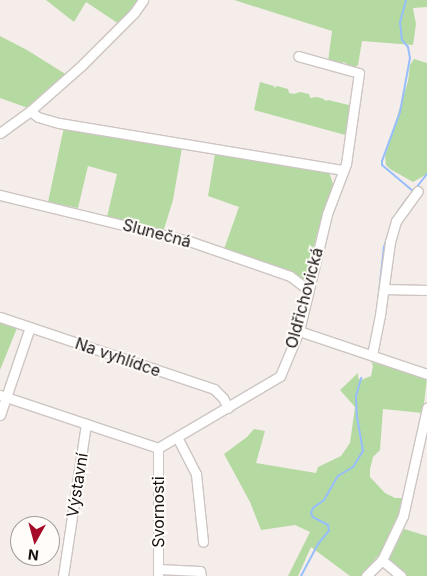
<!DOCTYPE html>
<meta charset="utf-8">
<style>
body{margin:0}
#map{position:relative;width:427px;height:576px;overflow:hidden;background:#f5ede9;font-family:Inter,sans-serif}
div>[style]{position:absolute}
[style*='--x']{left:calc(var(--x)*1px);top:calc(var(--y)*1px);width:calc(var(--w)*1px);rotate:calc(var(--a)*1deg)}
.green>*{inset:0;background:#b4daa2}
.stream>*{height:2px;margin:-1px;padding:0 1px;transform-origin:1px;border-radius:1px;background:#97befc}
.roads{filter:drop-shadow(1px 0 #cdc5c2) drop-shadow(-1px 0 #cdc5c2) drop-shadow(0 1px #cdc5c2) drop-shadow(0 -1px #cdc5c2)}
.minor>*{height:9px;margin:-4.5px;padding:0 4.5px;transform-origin:4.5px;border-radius:4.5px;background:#fff}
span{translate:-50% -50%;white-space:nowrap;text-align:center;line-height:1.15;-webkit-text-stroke:4px #fffcfa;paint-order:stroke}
.street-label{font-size:16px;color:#120f0e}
.north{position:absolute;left:10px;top:516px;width:50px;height:50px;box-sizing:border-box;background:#fffcfa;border:1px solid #a09d9c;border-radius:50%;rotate:187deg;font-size:14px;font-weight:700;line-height:20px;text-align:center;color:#120f0e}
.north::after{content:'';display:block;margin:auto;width:18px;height:22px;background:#a50a28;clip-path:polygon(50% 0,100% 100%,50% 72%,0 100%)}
</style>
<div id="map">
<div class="green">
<div style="clip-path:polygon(46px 0,138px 0,119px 24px,86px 2px,74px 22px)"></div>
<div style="clip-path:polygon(234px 0,427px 0,427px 7px,413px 8px,416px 24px,413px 45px,362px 41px,358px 65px,354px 68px,346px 66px,346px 63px,343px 62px,342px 65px,328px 62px,332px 31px)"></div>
<div style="clip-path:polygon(0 36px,27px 50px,67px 75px,28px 108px,0 98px)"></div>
<div style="clip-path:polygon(414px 59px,427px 63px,427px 174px,413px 182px,390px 169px,386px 165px,385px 156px,408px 81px,410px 65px)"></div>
<div style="clip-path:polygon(260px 82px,274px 86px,274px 88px,277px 86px,288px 89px,289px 93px,294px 94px,300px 92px,309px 94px,310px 98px,317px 97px,324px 99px,325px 101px,328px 100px,353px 106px,349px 136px,254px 110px)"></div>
<div style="clip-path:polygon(64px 127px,182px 148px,173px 200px,164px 229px,160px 230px,107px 217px,117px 174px,88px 166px,78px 208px,48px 202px)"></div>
<div style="clip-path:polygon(215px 154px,301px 166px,329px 172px,333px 184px,319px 226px,305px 281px,224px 249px,239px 207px,208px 196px)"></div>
<div style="clip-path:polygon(0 322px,17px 328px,0 370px)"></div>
<div style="clip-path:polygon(371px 362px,427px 378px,423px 413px,383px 409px,380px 450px,373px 457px,370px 469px,370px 477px,385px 493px,395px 498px,404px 498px,401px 514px,380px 555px,376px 558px,363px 576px,350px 576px,311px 547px,298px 576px,288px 576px,310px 532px,295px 525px,261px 530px,250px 502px,224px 454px,247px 437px,254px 429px,265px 431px,256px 463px,316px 473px,318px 467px,341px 456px,350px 443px,355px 407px,340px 390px,358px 373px,358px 378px,361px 380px,371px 376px,373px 366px)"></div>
<div style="clip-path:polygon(404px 529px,427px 536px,427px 576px,404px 576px,388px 562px)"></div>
</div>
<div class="stream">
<div style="--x:406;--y:0;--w:23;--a:105"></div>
<div style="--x:400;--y:22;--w:18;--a:84"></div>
<div style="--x:402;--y:40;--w:9;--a:49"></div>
<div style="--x:408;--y:47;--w:11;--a:80"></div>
<div style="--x:410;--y:58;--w:55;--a:100.5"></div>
<div style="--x:400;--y:112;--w:52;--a:110.2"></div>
<div style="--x:382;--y:161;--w:4;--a:90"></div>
<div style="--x:382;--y:165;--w:40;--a:40"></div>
<div style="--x:416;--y:188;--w:18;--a:-52"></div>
<div style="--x:398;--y:211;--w:17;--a:-54"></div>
<div style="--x:378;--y:301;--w:54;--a:-83.7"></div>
<div style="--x:384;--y:247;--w:26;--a:-72"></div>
<div style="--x:301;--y:576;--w:36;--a:-62"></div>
<div style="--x:318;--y:544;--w:17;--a:-50"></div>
<div style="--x:329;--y:531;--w:6;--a:-99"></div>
<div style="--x:328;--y:525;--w:17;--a:-152"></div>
<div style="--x:313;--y:517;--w:4;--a:-117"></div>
<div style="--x:311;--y:513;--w:5;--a:-68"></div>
<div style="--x:313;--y:508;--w:14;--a:-36"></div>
<div style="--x:324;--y:500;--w:28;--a:-60"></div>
<div style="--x:338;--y:476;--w:17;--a:-31"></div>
<div style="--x:353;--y:467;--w:19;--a:-58"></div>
<div style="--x:363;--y:451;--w:35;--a:-100"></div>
<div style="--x:357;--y:417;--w:21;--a:-93"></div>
<div style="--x:356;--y:396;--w:19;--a:-74"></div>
</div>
<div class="roads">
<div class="minor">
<div style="--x:30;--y:111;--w:10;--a:37"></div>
<div style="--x:38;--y:117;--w:22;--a:16"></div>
<div style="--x:59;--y:123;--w:287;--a:9.4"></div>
<div style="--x:0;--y:133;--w:37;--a:-36"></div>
<div style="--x:30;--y:111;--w:69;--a:-41.5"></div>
<div style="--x:82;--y:65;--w:74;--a:-45"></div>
<div style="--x:134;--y:13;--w:16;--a:-55"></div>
<div style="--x:0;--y:195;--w:195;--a:13.7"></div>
<div style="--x:189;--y:241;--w:107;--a:19.1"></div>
<div style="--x:290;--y:276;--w:21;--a:37"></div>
<div style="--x:384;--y:289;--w:43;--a:1.3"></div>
<div style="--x:0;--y:317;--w:226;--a:18.6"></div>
<div style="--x:214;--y:389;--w:13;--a:45"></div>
<div style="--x:223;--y:398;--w:11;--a:63"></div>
<div style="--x:299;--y:331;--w:135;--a:18.6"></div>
<div style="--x:372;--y:355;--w:41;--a:-78.7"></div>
<div style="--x:380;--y:315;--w:74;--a:-82.2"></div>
<div style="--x:390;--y:242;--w:22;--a:-74"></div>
<div style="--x:396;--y:221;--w:37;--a:-54"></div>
<div style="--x:0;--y:395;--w:167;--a:18.5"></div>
<div style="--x:0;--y:415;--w:93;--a:-71.2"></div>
<div style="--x:177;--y:437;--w:42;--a:62.8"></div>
<div style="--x:196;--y:474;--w:68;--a:84.1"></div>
<div style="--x:158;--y:448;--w:142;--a:-30.5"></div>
<div style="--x:280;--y:376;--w:49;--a:-67.1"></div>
<div style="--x:299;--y:331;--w:120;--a:-76.5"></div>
<div style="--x:327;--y:214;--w:53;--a:-69.2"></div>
<div style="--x:346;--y:164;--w:92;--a:-81.9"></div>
<div style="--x:359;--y:73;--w:63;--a:-164.4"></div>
<div style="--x:158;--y:448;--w:128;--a:90"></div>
<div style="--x:158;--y:569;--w:42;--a:2.7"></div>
<div style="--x:200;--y:571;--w:5;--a:79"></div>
<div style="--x:63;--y:576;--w:154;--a:-81.4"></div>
<div style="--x:366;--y:576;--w:23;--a:-45"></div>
<div style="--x:401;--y:576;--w:25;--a:-140"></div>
<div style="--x:382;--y:560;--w:49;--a:-64.5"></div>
<div style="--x:403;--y:516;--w:111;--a:-77.5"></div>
</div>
</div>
<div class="street-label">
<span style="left:157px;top:233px;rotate:15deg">Slunečná</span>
<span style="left:304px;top:298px;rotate:-75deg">Oldřichovická</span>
<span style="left:118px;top:357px;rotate:19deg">Na vyhlídce</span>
<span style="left:77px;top:485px;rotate:-81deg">Výstavní</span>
<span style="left:158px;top:512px;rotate:-90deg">Svornosti</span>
</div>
<div class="north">N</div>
</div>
